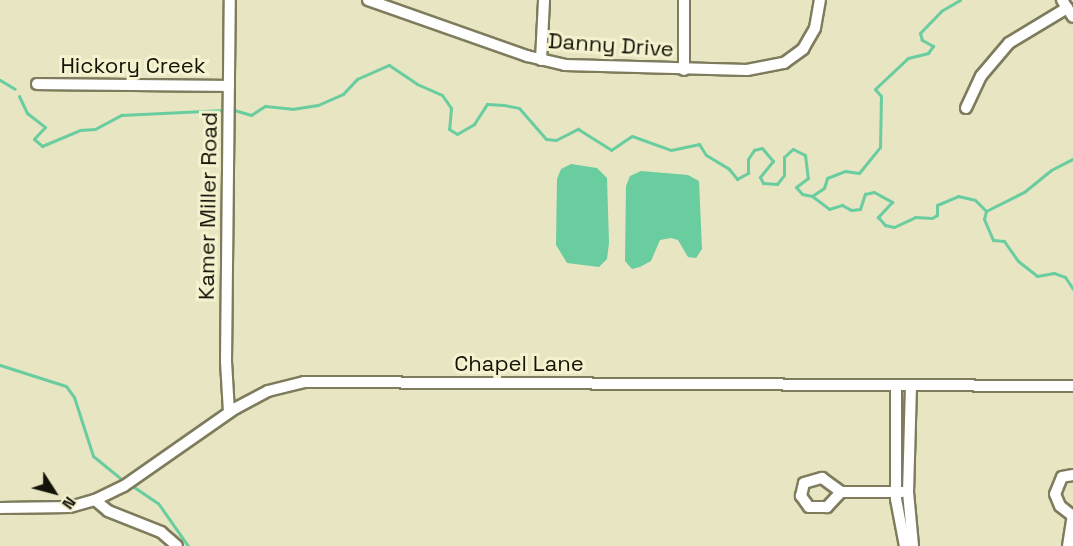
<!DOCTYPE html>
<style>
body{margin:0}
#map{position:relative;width:1073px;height:546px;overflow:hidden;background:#e7e5c2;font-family:"Space Grotesk",sans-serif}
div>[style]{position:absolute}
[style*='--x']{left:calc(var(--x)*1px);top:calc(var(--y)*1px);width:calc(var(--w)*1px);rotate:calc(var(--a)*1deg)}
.water>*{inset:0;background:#69cda0}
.stream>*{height:3px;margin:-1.5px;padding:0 1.5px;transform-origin:1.5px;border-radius:1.5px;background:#69cda0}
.roads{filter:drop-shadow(2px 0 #7f7c5d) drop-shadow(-2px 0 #7f7c5d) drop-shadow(0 2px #7f7c5d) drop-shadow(0 -2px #7f7c5d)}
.street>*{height:10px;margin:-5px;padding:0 5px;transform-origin:5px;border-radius:5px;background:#fff}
span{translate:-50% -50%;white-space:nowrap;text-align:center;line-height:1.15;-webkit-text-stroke:6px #f4f2cf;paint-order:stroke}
.street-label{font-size:22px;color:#141307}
.north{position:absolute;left:24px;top:462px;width:60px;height:60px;-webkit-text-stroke:4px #f4f2cf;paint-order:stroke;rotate:126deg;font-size:16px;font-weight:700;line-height:24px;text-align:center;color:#141307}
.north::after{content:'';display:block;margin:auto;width:21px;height:27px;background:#141307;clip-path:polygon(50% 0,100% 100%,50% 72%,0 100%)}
</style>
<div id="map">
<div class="water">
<div style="clip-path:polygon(571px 164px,597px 168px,607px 178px,609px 243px,607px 259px,599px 267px,567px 263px,556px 245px,557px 179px,561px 169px)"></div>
<div style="clip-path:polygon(641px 171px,688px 175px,699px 181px,702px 249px,696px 258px,688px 257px,678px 240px,671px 238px,660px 240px,651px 261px,640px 267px,632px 269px,625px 261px,626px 186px,630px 176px)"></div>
</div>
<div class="stream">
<div style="--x:0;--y:80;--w:17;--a:31"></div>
<div style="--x:19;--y:96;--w:19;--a:65"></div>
<div style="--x:27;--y:113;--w:23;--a:38"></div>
<div style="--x:45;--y:127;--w:16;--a:133"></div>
<div style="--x:34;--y:139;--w:11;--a:41"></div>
<div style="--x:42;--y:146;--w:41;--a:-22.8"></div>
<div style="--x:80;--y:130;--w:15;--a:-4"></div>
<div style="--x:95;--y:129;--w:30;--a:-28"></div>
<div style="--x:121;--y:115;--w:104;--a:-2.8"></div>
<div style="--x:234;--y:110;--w:18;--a:16"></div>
<div style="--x:251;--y:115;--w:17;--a:-33"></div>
<div style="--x:265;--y:106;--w:27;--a:6"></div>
<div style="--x:292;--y:109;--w:26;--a:-9"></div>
<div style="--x:318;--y:105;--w:27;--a:-24"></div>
<div style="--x:343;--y:94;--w:21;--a:-47"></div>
<div style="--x:357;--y:79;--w:35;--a:-24"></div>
<div style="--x:389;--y:65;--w:34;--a:34"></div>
<div style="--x:417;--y:84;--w:27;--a:24"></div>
<div style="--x:442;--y:95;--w:16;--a:55"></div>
<div style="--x:451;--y:108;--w:21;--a:95"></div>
<div style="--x:449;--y:129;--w:9;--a:32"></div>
<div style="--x:457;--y:134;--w:20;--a:-30"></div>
<div style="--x:474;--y:124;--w:24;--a:-57"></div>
<div style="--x:487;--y:104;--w:17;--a:3"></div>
<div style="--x:504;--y:105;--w:15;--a:11"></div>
<div style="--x:519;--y:108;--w:41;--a:48.9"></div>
<div style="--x:546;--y:139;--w:10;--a:6"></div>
<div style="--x:556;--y:140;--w:25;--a:-27"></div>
<div style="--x:578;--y:129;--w:39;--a:32"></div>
<div style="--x:611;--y:150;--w:25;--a:-34"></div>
<div style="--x:632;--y:136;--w:41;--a:19.7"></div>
<div style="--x:671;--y:150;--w:29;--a:-12"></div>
<div style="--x:699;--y:144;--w:13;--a:58"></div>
<div style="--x:706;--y:155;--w:27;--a:31"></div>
<div style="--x:729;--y:169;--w:13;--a:51"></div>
<div style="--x:737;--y:179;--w:13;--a:-29"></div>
<div style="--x:748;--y:173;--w:14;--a:-90"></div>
<div style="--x:748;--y:159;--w:11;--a:-56"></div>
<div style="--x:754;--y:150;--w:8;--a:-14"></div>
<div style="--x:762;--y:148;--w:17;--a:50"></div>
<div style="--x:773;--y:161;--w:21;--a:129"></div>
<div style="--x:760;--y:177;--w:7;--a:63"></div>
<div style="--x:763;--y:183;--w:14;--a:4"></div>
<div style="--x:777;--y:184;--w:11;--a:-52"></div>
<div style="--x:784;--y:175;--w:18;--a:-90"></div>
<div style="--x:784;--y:157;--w:12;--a:-42"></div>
<div style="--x:793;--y:149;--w:13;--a:27"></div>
<div style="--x:805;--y:155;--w:23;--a:83"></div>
<div style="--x:808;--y:178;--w:15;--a:143"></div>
<div style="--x:796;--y:187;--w:9;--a:49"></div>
<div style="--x:802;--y:194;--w:10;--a:11"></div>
<div style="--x:812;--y:196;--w:14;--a:-34"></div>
<div style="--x:824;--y:188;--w:10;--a:-73"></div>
<div style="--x:827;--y:178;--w:19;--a:-21"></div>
<div style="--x:845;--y:171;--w:14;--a:8"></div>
<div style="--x:859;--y:173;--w:33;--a:-51"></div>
<div style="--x:880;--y:147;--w:51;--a:-88.9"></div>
<div style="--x:881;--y:96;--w:9;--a:-131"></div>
<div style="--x:875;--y:89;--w:45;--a:-43.2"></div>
<div style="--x:908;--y:58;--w:21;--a:-14"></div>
<div style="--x:928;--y:53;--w:9;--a:-54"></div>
<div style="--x:933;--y:46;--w:13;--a:-151"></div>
<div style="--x:922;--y:40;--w:7;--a:-106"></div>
<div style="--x:920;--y:33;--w:30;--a:-46"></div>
<div style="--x:941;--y:11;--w:22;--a:-30"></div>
<div style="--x:812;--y:196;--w:21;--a:37"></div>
<div style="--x:829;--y:209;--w:14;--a:-17"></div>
<div style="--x:842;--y:205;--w:10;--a:29"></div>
<div style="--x:851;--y:210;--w:9;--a:-6"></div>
<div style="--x:860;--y:209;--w:16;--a:-72"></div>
<div style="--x:865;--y:194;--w:9;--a:-13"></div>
<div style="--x:874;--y:192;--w:21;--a:29"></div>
<div style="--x:892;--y:202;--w:21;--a:133"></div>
<div style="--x:878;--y:217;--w:11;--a:49"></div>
<div style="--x:885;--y:225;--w:9;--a:13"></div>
<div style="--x:894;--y:227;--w:23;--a:-25"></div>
<div style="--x:915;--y:217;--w:17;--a:3"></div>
<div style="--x:932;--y:218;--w:6;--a:-31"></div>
<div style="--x:937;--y:215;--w:10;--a:-90"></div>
<div style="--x:937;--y:205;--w:23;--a:-23"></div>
<div style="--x:958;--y:196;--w:17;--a:13"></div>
<div style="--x:975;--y:200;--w:16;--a:45"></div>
<div style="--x:986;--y:211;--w:8;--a:104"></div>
<div style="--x:984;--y:219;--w:23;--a:67"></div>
<div style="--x:993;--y:240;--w:11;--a:5"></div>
<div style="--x:1004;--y:241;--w:24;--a:55"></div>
<div style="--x:1018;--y:261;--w:24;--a:38"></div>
<div style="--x:1037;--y:276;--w:17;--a:-10"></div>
<div style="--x:1054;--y:273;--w:12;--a:20"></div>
<div style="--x:1065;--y:277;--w:14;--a:56"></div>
<div style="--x:986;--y:211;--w:42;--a:-26.6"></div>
<div style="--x:1024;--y:192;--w:35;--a:-39"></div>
<div style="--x:1051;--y:170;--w:25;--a:-27"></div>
<div style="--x:0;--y:365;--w:69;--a:17.7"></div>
<div style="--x:66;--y:386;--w:14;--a:54"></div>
<div style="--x:74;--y:397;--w:62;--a:72.1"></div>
<div style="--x:93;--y:456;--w:41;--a:39.1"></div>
<div style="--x:131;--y:485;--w:32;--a:34"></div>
<div style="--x:158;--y:503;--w:52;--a:55.1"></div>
</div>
<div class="roads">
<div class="street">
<div style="--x:368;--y:0;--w:169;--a:19.4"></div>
<div style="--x:527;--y:56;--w:39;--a:13"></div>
<div style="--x:565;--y:65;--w:182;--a:1.6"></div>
<div style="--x:747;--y:70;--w:38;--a:-11"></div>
<div style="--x:784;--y:63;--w:24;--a:-36"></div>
<div style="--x:803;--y:49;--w:24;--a:-60"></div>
<div style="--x:815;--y:28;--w:28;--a:-80"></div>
<div style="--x:1062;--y:0;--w:20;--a:57"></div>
<div style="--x:541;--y:60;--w:60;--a:-87.1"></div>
<div style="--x:684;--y:70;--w:70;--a:-90"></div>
<div style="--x:37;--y:84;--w:192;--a:0.6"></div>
<div style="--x:966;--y:108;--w:35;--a:-65"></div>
<div style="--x:981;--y:76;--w:43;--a:-49.7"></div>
<div style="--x:1009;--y:43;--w:68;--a:-31.1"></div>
<div style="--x:896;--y:386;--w:113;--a:90"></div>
<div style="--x:896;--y:499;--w:48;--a:79.2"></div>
<div style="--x:911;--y:386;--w:106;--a:91.6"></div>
<div style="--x:908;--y:492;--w:54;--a:84.7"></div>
<div style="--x:229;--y:412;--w:51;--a:-93.4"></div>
<div style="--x:226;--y:361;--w:361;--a:-89.4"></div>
<div style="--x:1073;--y:475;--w:11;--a:170"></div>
<div style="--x:1062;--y:477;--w:18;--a:112"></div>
<div style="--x:1055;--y:494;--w:13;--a:67"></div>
<div style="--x:1060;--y:506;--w:16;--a:38"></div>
<div style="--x:822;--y:478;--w:24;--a:36"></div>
<div style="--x:841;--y:492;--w:21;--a:133"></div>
<div style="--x:827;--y:507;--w:18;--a:180"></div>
<div style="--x:809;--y:507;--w:14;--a:-126"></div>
<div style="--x:801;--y:496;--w:13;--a:-77"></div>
<div style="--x:804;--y:483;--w:19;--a:-16"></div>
<div style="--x:841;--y:492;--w:61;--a:0"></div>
<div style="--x:95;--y:500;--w:17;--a:40"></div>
<div style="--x:108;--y:511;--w:57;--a:21.6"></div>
<div style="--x:161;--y:532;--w:21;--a:41"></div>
<div style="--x:0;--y:508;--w:70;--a:-0.8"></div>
<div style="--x:70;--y:507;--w:26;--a:-16"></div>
<div style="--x:95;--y:500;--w:32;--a:-26"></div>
<div style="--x:124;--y:486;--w:136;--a:-34.9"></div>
<div style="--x:236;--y:408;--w:36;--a:-28"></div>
<div style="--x:268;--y:391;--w:37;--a:-14"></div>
<div style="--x:304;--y:382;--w:769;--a:0.3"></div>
<div style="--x:1068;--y:546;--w:30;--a:-81"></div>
</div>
</div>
<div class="street-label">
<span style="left:611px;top:45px;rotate:4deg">Danny Drive</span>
<span style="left:133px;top:66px">Hickory Creek</span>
<span style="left:208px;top:206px;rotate:-89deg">Kamer Miller Road</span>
<span style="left:519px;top:364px">Chapel Lane</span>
</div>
<div class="north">N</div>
</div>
